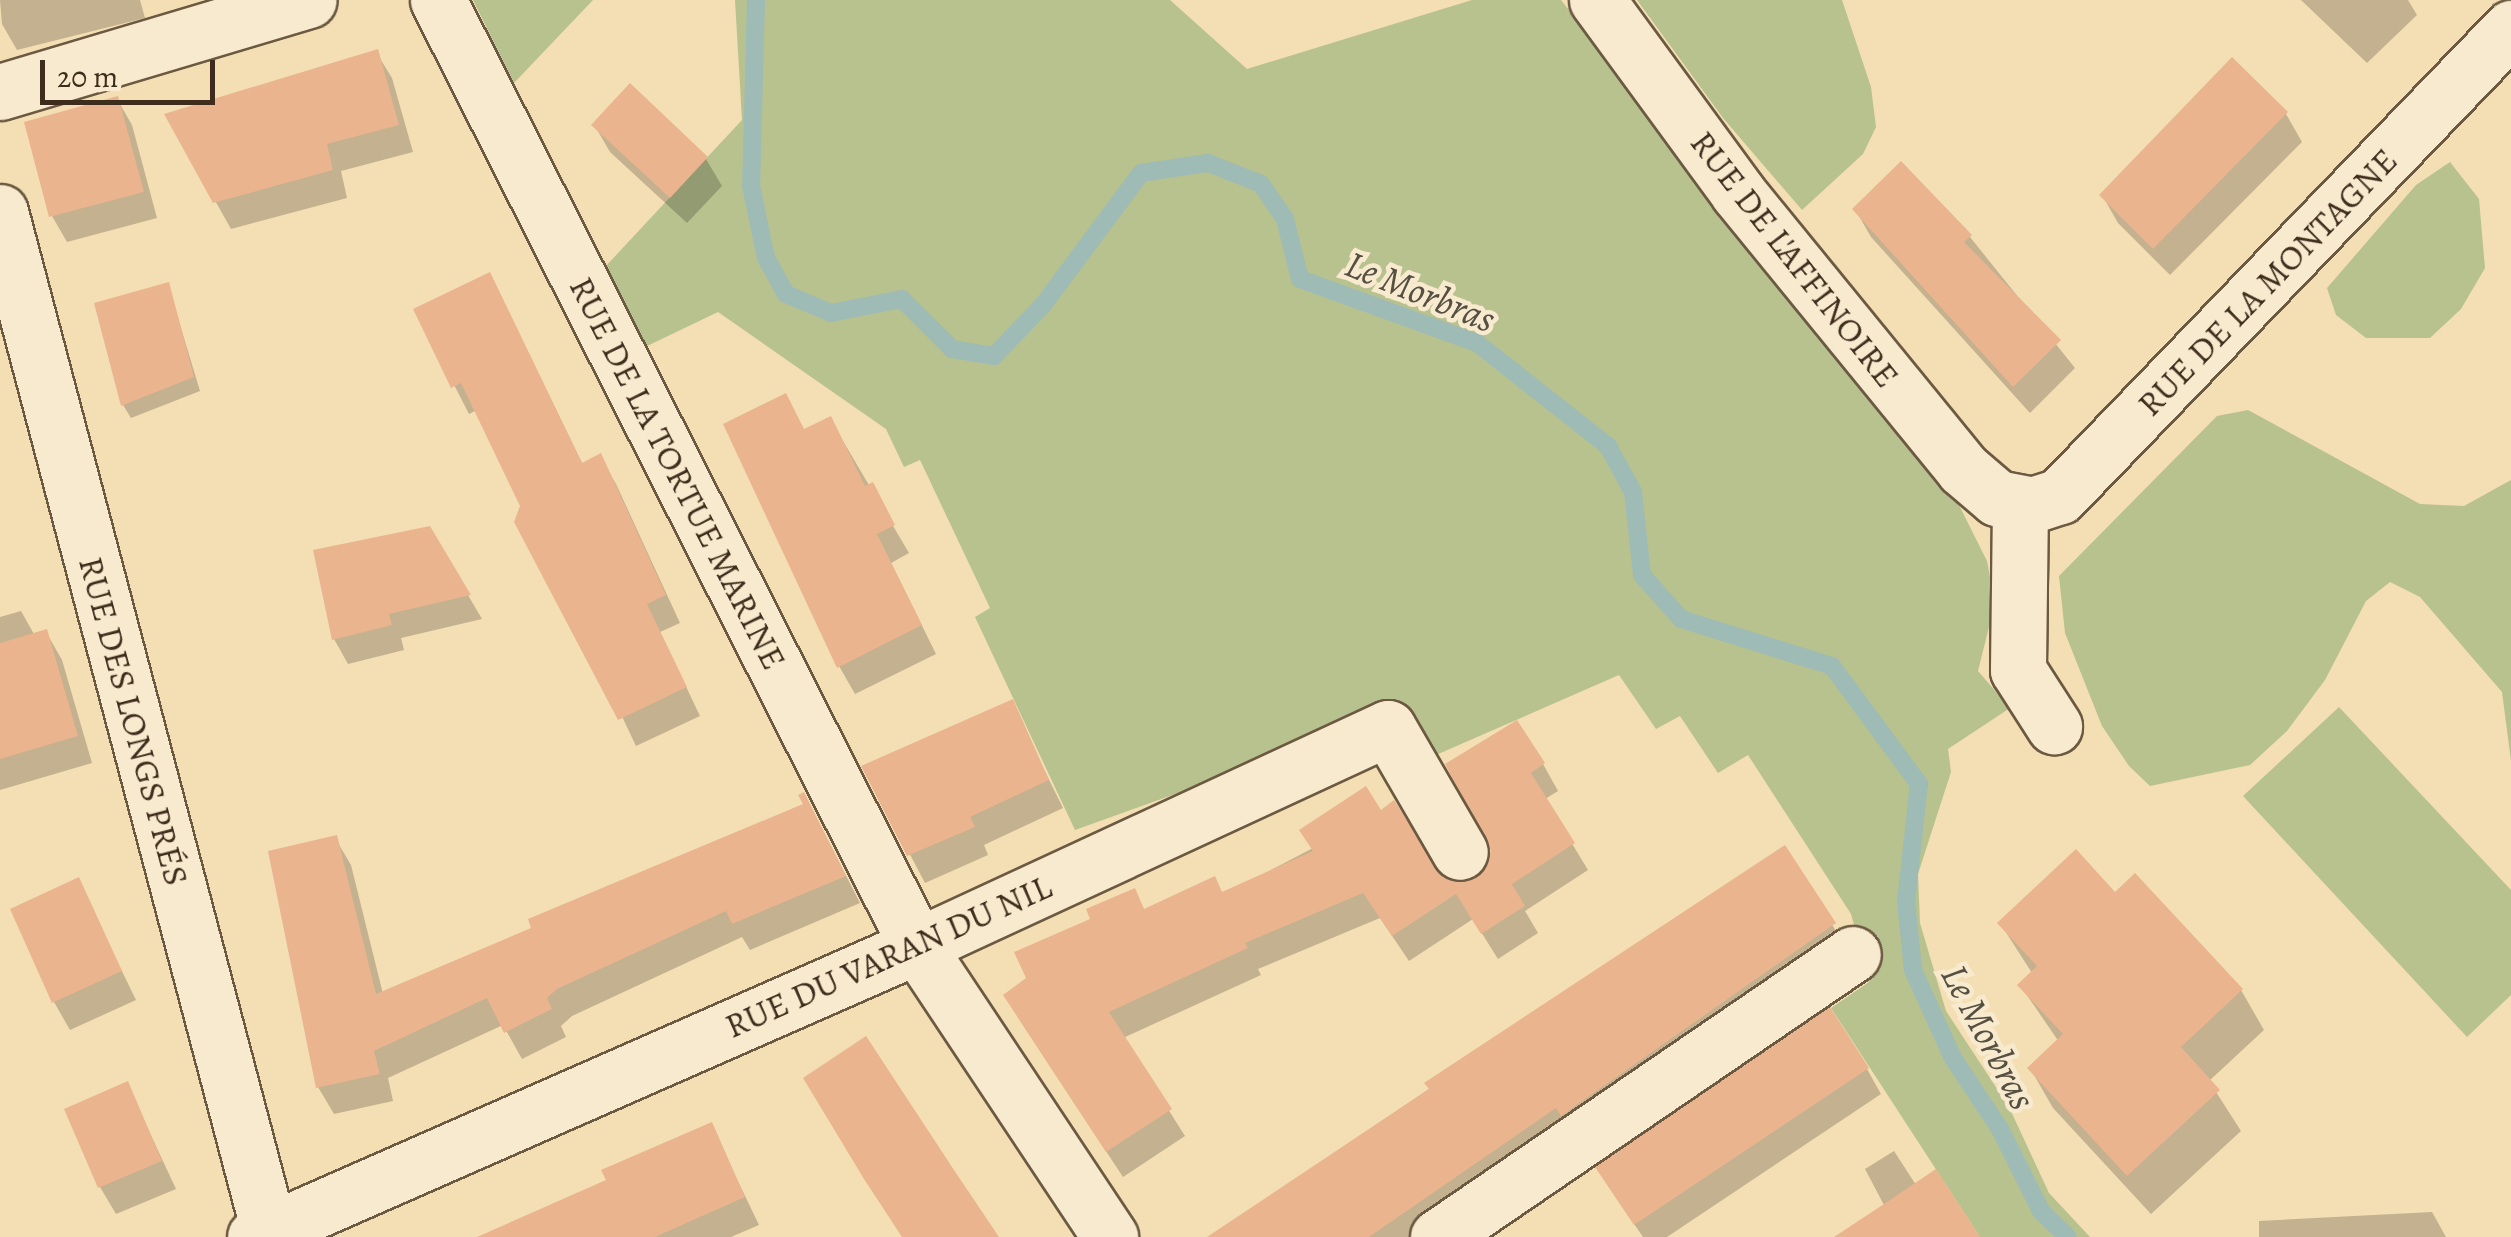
<!DOCTYPE html>
<meta charset="utf-8">
<style>
body{margin:0}
#map{position:relative;width:2511px;height:1237px;overflow:hidden;background:#f4deb3;font-family:Alegreya,serif}
div>[style]{position:absolute}
[style*='--x']{left:calc(var(--x)*1px);top:calc(var(--y)*1px);width:calc(var(--w)*1px);rotate:calc(var(--a)*1deg)}
.green>*{inset:0;background:#b8c28f}
.shadow>*{inset:0;background:#0003}
.stream>*{height:18px;margin:-9px;padding:0 9px;transform-origin:9px;border-radius:9px;background:#9ebbb5}
.building>*{inset:0;background:#e9b48e}
.roads{filter:drop-shadow(2px 0 #6c5942) drop-shadow(-2px 0 #6c5942) drop-shadow(0 2px #6c5942) drop-shadow(0 -2px #6c5942)}
.minor>*{height:55px;margin:-27.5px;padding:0 27.5px;transform-origin:27.5px;border-radius:27.5px;background:#f8eace}
span{translate:-50% -50%;white-space:nowrap;text-align:center;line-height:1.15;-webkit-text-stroke:9px #f8eace;paint-order:stroke}
.street-label{font-size:35px;color:#3e2d1d}
.water-label{font-size:38px;color:#565043;font-style:italic}
.scale{position:absolute;left:40px;top:60px;width:175px;height:45px;box-sizing:border-box;border:5px solid #3e2d1d;border-top:0;padding-left:12px;font-size:30px;line-height:35px;white-space:nowrap;color:#3e2d1d;-webkit-text-stroke:8px #f8eace;paint-order:stroke}
</style>
<div id="map">
<div class="green">
<div style="clip-path:polygon(473px 0,593px 0,514px 83px)"></div>
<div style="clip-path:polygon(735px 0,1170px 0,1247px 69px,1472px 0,1561px 0,1957px 501px,1987px 561px,1995px 603px,1978px 671px,2010px 708px,1948px 749px,1951px 772px,1918px 874px,1920px 923px,1946px 1011px,2009px 1107px,2049px 1193px,2090px 1237px,1980px 1237px,1831px 1008px,1869px 982px,1851px 914px,1748px 755px,1718px 773px,1680px 716px,1656px 729px,1619px 675px,1436px 755px,1407px 712px,1375px 704px,1178px 793px,1075px 830px,975px 617px,990px 608px,920px 460px,904px 467px,886px 429px,718px 312px,645px 347px,605px 267px,742px 120px)"></div>
<div style="clip-path:polygon(1637px 0,1842px 0,1871px 87px,1876px 127px,1863px 154px,1802px 210px,1723px 118px)"></div>
<div style="clip-path:polygon(2450px 162px,2479px 199px,2485px 268px,2461px 309px,2430px 338px,2366px 338px,2336px 315px,2327px 288px,2416px 185px)"></div>
<div style="clip-path:polygon(2248px 410px,2420px 504px,2464px 506px,2511px 480px,2511px 761px,2502px 692px,2420px 597px,2390px 582px,2366px 601px,2325px 680px,2287px 731px,2250px 765px,2150px 786px,2129px 766px,2102px 726px,2065px 633px,2059px 576px,2217px 416px)"></div>
<div style="clip-path:polygon(2339px 707px,2511px 890px,2511px 995px,2467px 1037px,2243px 796px)"></div>
</div>
<div class="shadow">
<div style="clip-path:polygon(0 0,140px 0,145px 18px,17px 50px,2px 24px)"></div>
<div style="clip-path:polygon(2301px 0,2408px 0,2417px 15px,2367px 63px)"></div>
<div style="clip-path:polygon(376px 52px,392px 78px,413px 152px,341px 171px,347px 198px,231px 229px,167px 115px)"></div>
<div style="clip-path:polygon(2232px 60px,2286px 114px,2302px 142px,2170px 275px,2118px 223px,2102px 195px)"></div>
<div style="clip-path:polygon(117px 99px,132px 125px,157px 218px,67px 242px,52px 216px)"></div>
<div style="clip-path:polygon(595px 126px,706px 159px,722px 186px,687px 223px,610px 152px)"></div>
<div style="clip-path:polygon(1855px 209px,1970px 237px,2075px 368px,2030px 413px,1871px 237px)"></div>
<div style="clip-path:polygon(168px 285px,200px 391px,131px 418px,123px 405px)"></div>
<div style="clip-path:polygon(504px 303px,583px 465px,600px 457px,616px 484px,680px 623px,660px 632px,700px 716px,636px 746px,477px 410px,469px 414px,416px 311px)"></div>
<div style="clip-path:polygon(830px 419px,909px 553px,891px 563px,936px 654px,855px 694px,839px 666px,805px 432px)"></div>
<div style="clip-path:polygon(429px 529px,482px 619px,401px 638px,404px 650px,348px 664px,334px 639px)"></div>
<div style="clip-path:polygon(21px 611px,35px 636px,46px 632px,62px 660px,92px 763px,0 790px,0 617px)"></div>
<div style="clip-path:polygon(1011px 703px,1063px 808px,984px 845px,988px 855px,925px 883px,864px 767px)"></div>
<div style="clip-path:polygon(1543px 764px,1558px 791px,1545px 799px,1588px 870px,1525px 911px,1538px 933px,1498px 959px,1473px 919px,1409px 961px,1380px 918px,1258px 969px,1261px 975px,1123px 1038px,1185px 1136px,1123px 1177px,1021px 1022px,1094px 920px,1134px 891px,1145px 911px,1223px 895px,1380px 813px,1442px 881px,1476px 882px,1494px 851px,1449px 765px)"></div>
<div style="clip-path:polygon(819px 823px,860px 903px,750px 950px,742px 937px,572px 1016px,561px 1026px,566px 1037px,522px 1059px,503px 1025px,388px 1078px,393px 1101px,334px 1114px,318px 1087px,335px 838px,351px 865px,383px 994px)"></div>
<div style="clip-path:polygon(1784px 849px,1850px 953px,1439px 1237px,1210px 1237px)"></div>
<div style="clip-path:polygon(78px 881px,136px 1000px,70px 1030px,54px 1002px)"></div>
<div style="clip-path:polygon(2115px 896px,2241px 990px,2264px 1030px,2209px 1081px,2241px 1131px,2151px 1214px,2053px 1108px,2030px 1068px,2059px 1042px,2020px 985px,2032px 973px,2000px 923px)"></div>
<div style="clip-path:polygon(1867px 1069px,1881px 1094px,1667px 1237px,1643px 1237px,1613px 1193px)"></div>
<div style="clip-path:polygon(127px 1084px,176px 1189px,116px 1214px,100px 1187px)"></div>
<div style="clip-path:polygon(711px 1125px,759px 1225px,731px 1237px,484px 1237px,609px 1181px)"></div>
<div style="clip-path:polygon(1894px 1151px,1916px 1185px,1977px 1237px,1839px 1237px,1885px 1207px,1865px 1169px)"></div>
<div style="clip-path:polygon(2432px 1212px,2446px 1237px,2259px 1237px,2259px 1221px)"></div>
</div>
<div class="stream">
<div style="--x:756;--y:0;--w:186;--a:91.5"></div>
<div style="--x:751;--y:186;--w:74;--a:78.2"></div>
<div style="--x:766;--y:258;--w:41;--a:60.9"></div>
<div style="--x:786;--y:294;--w:49;--a:22.9"></div>
<div style="--x:831;--y:313;--w:72;--a:-11.2"></div>
<div style="--x:902;--y:299;--w:71;--a:45"></div>
<div style="--x:952;--y:349;--w:43;--a:9.5"></div>
<div style="--x:994;--y:356;--w:71;--a:-46.1"></div>
<div style="--x:1043;--y:305;--w:164;--a:-53.4"></div>
<div style="--x:1141;--y:173;--w:68;--a:-8.5"></div>
<div style="--x:1208;--y:163;--w:57;--a:21.6"></div>
<div style="--x:1261;--y:184;--w:42;--a:55.6"></div>
<div style="--x:1285;--y:219;--w:62;--a:76"></div>
<div style="--x:1300;--y:279;--w:188;--a:19.9"></div>
<div style="--x:1477;--y:343;--w:167;--a:38.2"></div>
<div style="--x:1608;--y:446;--w:52;--a:61.5"></div>
<div style="--x:1633;--y:492;--w:83;--a:83.8"></div>
<div style="--x:1642;--y:575;--w:59;--a:48.4"></div>
<div style="--x:1681;--y:619;--w:158;--a:17.3"></div>
<div style="--x:1832;--y:666;--w:147;--a:53.6"></div>
<div style="--x:1919;--y:784;--w:118;--a:96.3"></div>
<div style="--x:1906;--y:901;--w:69;--a:84.2"></div>
<div style="--x:1913;--y:970;--w:97;--a:65.6"></div>
<div style="--x:1953;--y:1058;--w:85;--a:56.5"></div>
<div style="--x:2000;--y:1129;--w:92;--a:63.4"></div>
<div style="--x:2041;--y:1211;--w:37;--a:44"></div>
</div>
<div class="building">
<div style="clip-path:polygon(378px 49px,399px 125px,327px 144px,333px 170px,213px 203px,164px 114px)"></div>
<div style="clip-path:polygon(2232px 57px,2288px 112px,2153px 249px,2099px 195px)"></div>
<div style="clip-path:polygon(630px 83px,708px 157px,670px 198px,591px 125px)"></div>
<div style="clip-path:polygon(118px 96px,144px 192px,49px 217px,24px 122px)"></div>
<div style="clip-path:polygon(1901px 161px,1972px 235px,1964px 242px,2061px 340px,2013px 387px,1852px 209px)"></div>
<div style="clip-path:polygon(490px 272px,582px 463px,601px 453px,666px 595px,647px 604px,687px 687px,618px 720px,514px 522px,520px 506px,461px 383px,451px 388px,413px 309px)"></div>
<div style="clip-path:polygon(169px 282px,194px 377px,121px 406px,94px 303px)"></div>
<div style="clip-path:polygon(786px 393px,804px 429px,831px 416px,865px 486px,873px 482px,895px 525px,877px 534px,922px 625px,837px 668px,723px 424px)"></div>
<div style="clip-path:polygon(430px 526px,471px 595px,389px 614px,392px 625px,332px 640px,313px 550px)"></div>
<div style="clip-path:polygon(47px 629px,78px 736px,0 759px,0 643px)"></div>
<div style="clip-path:polygon(1013px 699px,1049px 780px,970px 817px,975px 827px,907px 856px,861px 766px)"></div>
<div style="clip-path:polygon(1517px 720px,1545px 763px,1531px 773px,1575px 843px,1512px 884px,1525px 906px,1481px 934px,1456px 894px,1392px 936px,1363px 893px,1245px 943px,1248px 948px,1109px 1012px,1172px 1109px,1106px 1152px,1003px 995px,1026px 978px,1014px 952px,1090px 919px,1086px 909px,1135px 888px,1144px 909px,1215px 876px,1222px 892px,1313px 851px,1299px 830px,1366px 786px,1381px 810px,1394px 800px,1444px 878px,1475px 879px,1491px 851px,1445px 764px)"></div>
<div style="clip-path:polygon(804px 792px,846px 876px,732px 924px,726px 911px,557px 989px,547px 998px,552px 1009px,504px 1033px,487px 998px,374px 1051px,380px 1074px,316px 1088px,268px 851px,337px 835px,376px 994px,531px 928px,528px 919px,803px 804px,798px 795px)"></div>
<div style="clip-path:polygon(1785px 845px,1836px 923px,1561px 1116px,1556px 1108px,1369px 1237px,1207px 1237px,1429px 1089px,1424px 1083px)"></div>
<div style="clip-path:polygon(2076px 849px,2115px 892px,2135px 873px,2243px 989px,2181px 1047px,2220px 1090px,2127px 1176px,2027px 1068px,2063px 1034px,2017px 985px,2037px 966px,1997px 923px)"></div>
<div style="clip-path:polygon(79px 877px,122px 971px,52px 1003px,10px 909px)"></div>
<div style="clip-path:polygon(1830px 1007px,1869px 1068px,1634px 1225px,1595px 1167px)"></div>
<div style="clip-path:polygon(866px 1036px,954px 1170px,999px 1237px,902px 1237px,864px 1179px,803px 1078px)"></div>
<div style="clip-path:polygon(128px 1081px,162px 1161px,98px 1188px,64px 1109px)"></div>
<div style="clip-path:polygon(712px 1122px,745px 1197px,655px 1237px,477px 1237px,606px 1180px,601px 1170px)"></div>
<div style="clip-path:polygon(1936px 1169px,1980px 1237px,1834px 1237px,1881px 1206px)"></div>
</div>
<div class="roads">
<div class="minor">
<div style="--x:438;--y:0;--w:1060;--a:63.14"></div>
<div style="--x:917;--y:946;--w:349;--a:56.4"></div>
<div style="--x:1597;--y:0;--w:239;--a:53.8"></div>
<div style="--x:1738;--y:193;--w:356;--a:50.8"></div>
<div style="--x:1963;--y:469;--w:45;--a:40.5"></div>
<div style="--x:1997;--y:498;--w:36;--a:11"></div>
<div style="--x:2032;--y:505;--w:29;--a:-18"></div>
<div style="--x:2060;--y:496;--w:650;--a:-46.06"></div>
<div style="--x:0;--y:92;--w:322;--a:-16.6"></div>
<div style="--x:0;--y:212;--w:1054;--a:75.21"></div>
<div style="--x:2020;--y:504;--w:166;--a:90.7"></div>
<div style="--x:2018;--y:670;--w:67;--a:57.3"></div>
<div style="--x:255;--y:1237;--w:723;--a:-23.73"></div>
<div style="--x:917;--y:946;--w:519;--a:-24.84"></div>
<div style="--x:1388;--y:728;--w:143;--a:59.9"></div>
<div style="--x:1438;--y:1237;--w:502;--a:-34.29"></div>
</div>
</div>
<div class="street-label">
<span style="left:1795px;top:259px;rotate:52deg">RUE DE L'AFFINOIRE</span>
<span style="left:2267px;top:282px;rotate:-46deg">RUE DE LA MONTAGNE</span>
<span style="left:678px;top:473px;rotate:63deg">RUE DE LA TORTUE MARINE</span>
<span style="left:134px;top:721px;rotate:75deg">RUE DES LONGS PRÉS</span>
<span style="left:888px;top:956px;rotate:-24deg">RUE DU VARAN DU NIL</span>
</div>
<div class="water-label">
<span style="left:1420px;top:292px;rotate:22deg">Le Morbras</span>
<span style="left:1988px;top:1037px;rotate:62deg">Le Morbras</span>
</div>
<div class="scale">20 m</div>
</div>
